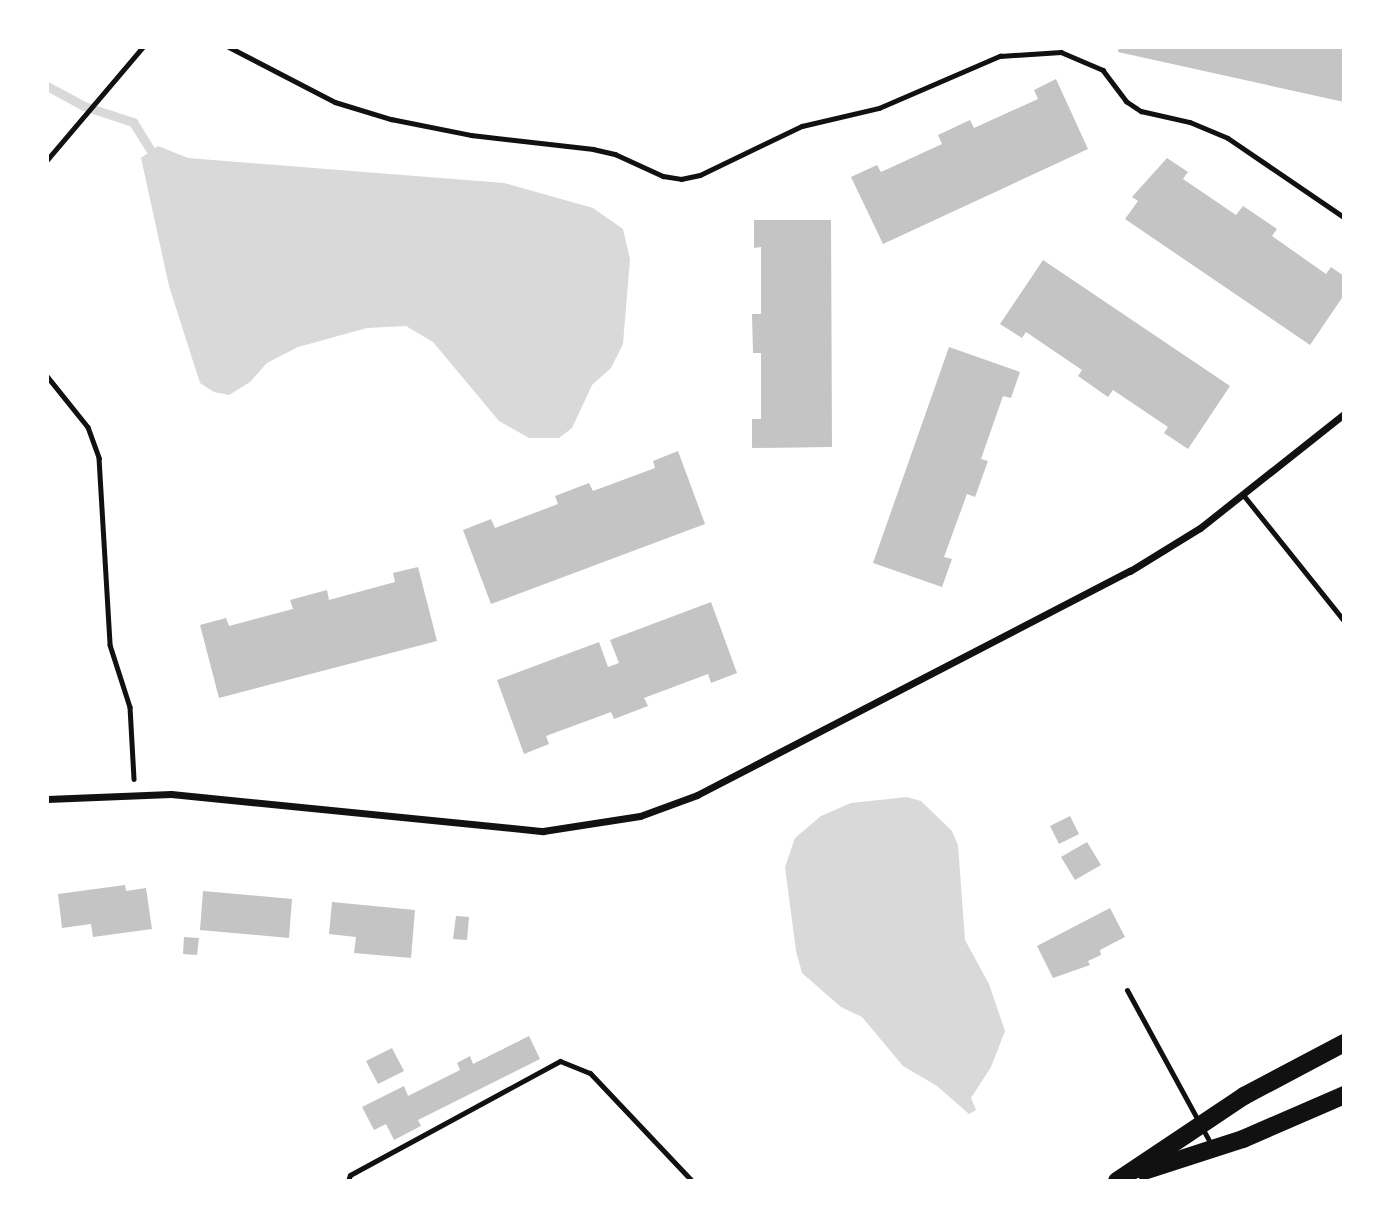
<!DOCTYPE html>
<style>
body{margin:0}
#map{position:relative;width:1391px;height:1228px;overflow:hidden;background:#fff;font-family:"Public Sans",sans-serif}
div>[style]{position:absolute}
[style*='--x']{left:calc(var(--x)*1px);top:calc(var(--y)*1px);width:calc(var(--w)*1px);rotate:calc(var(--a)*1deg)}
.water>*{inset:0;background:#d9d9d9}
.stream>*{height:9px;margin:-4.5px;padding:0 4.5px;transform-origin:4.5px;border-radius:4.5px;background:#d9d9d9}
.building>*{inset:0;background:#c4c4c4}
.path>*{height:4.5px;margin:-2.25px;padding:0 2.25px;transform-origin:2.25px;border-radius:2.25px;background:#111}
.service>*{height:5px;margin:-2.5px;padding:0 2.5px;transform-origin:2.5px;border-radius:2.5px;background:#111}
.minor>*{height:7px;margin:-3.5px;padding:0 3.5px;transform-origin:3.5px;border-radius:3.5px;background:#111}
.primary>*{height:18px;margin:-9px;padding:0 9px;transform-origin:9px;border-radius:9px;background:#111}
span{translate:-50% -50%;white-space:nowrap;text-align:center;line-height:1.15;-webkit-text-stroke:7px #fff;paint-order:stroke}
.frame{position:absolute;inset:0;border:49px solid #fff;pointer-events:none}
</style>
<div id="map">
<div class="water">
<div style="clip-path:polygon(158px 146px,188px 158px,504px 183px,593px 208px,623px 229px,630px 259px,623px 344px,611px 368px,592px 385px,572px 428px,559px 438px,529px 438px,499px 421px,433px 342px,406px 326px,367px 328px,298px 347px,267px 363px,250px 382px,229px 395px,214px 392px,200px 383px,169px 286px,141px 158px)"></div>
<div style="clip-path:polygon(907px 797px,921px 801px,952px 831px,958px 845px,965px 940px,989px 984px,1005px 1031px,991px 1067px,971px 1098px,976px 1110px,969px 1114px,937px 1086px,903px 1066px,862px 1017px,841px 1007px,802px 973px,796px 951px,785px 867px,795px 838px,821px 816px,851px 803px)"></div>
</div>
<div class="stream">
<div style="--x:47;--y:86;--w:42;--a:28.4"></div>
<div style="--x:84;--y:106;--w:52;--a:18.1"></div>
<div style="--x:133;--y:122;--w:34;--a:58"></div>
</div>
<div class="building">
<div style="clip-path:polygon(1119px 47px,1344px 47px,1344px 102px,1118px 52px)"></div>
<div style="clip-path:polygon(1056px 79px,1088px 149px,883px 244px,851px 177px,877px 165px,881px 172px,942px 144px,938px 135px,970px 120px,974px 128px,1038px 99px,1034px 90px)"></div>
<div style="clip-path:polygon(1167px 158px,1188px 172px,1183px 179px,1236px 215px,1243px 206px,1277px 229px,1272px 236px,1326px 274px,1331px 267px,1344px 276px,1344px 295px,1310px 345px,1125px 219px,1138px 201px,1132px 197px)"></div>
<div style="clip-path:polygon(754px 220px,831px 220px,832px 447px,752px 448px,752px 419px,761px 419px,761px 353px,753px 353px,752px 314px,761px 314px,761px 247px,754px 248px)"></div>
<div style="clip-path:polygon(1043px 260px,1230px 386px,1188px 449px,1164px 433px,1168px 427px,1113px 390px,1108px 397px,1078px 376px,1082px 370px,1026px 332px,1022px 338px,1000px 324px)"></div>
<div style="clip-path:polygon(949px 347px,1020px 372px,1011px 398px,1003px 396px,981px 459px,988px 461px,975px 497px,967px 494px,944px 557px,952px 559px,942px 587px,873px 563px)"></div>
<div style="clip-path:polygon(678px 451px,705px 524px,491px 604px,463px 530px,491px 519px,495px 528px,558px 504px,555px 496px,589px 483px,593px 491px,655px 468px,653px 461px)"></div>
<div style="clip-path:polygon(418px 567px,437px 641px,219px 698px,200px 625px,226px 618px,229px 626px,293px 609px,290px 600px,327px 590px,329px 600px,395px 582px,393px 573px)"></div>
<div style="clip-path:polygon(711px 602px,737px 673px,711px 683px,708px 674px,644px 698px,648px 706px,614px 719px,611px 712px,546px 736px,549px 744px,524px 754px,497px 680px,599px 642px,608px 667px,619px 663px,610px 640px)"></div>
<div style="clip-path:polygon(1070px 816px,1079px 834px,1059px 844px,1050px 826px)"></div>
<div style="clip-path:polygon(1087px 842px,1101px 865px,1075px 880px,1061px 857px)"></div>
<div style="clip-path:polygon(125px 885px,126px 891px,146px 888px,152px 929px,93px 937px,91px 924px,62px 928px,58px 894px)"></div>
<div style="clip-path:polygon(203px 891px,292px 899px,289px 938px,200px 930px)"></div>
<div style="clip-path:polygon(332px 902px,415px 910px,411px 958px,354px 953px,356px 937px,329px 934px)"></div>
<div style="clip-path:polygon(1110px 908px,1125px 937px,1100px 950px,1101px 955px,1088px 961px,1090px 965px,1053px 978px,1037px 946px)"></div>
<div style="clip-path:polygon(456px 916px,469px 917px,467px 940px,453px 939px)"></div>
<div style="clip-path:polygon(184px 937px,199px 938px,197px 955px,183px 954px)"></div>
<div style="clip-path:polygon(529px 1036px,540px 1059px,418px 1120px,421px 1126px,394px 1140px,386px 1124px,374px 1130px,362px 1107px,404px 1086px,408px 1096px,460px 1070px,457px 1063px,470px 1056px,473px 1064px)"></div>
<div style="clip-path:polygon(392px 1048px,404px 1071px,378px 1084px,366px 1061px)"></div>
</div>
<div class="path">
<div style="--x:229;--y:47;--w:119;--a:27.4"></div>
<div style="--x:335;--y:102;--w:59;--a:16.9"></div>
<div style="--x:391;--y:119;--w:82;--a:11.3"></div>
<div style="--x:471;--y:135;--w:123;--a:6.5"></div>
<div style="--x:593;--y:149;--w:23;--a:13"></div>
<div style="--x:615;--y:154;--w:53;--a:24.6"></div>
<div style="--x:663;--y:176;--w:18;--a:9"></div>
<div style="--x:681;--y:179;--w:19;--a:-12"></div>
<div style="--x:700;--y:175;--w:113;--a:-25.7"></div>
<div style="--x:802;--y:126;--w:79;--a:-13.2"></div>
<div style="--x:879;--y:108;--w:132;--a:-23.3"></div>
<div style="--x:1000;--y:56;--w:61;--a:-3.8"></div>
<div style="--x:1061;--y:52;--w:46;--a:23.2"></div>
<div style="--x:1103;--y:70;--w:39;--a:53"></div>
<div style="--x:1126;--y:101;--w:18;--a:34"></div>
<div style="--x:1141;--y:111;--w:50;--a:12.7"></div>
<div style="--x:1190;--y:122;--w:41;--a:22.8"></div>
<div style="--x:1228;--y:138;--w:140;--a:34.3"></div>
<div style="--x:47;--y:160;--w:148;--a:-49.7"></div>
<div style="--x:47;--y:376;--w:65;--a:51.2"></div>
<div style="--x:88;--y:427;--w:33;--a:70"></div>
<div style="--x:99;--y:458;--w:187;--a:86.6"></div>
<div style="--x:110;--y:645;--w:65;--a:72.1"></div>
<div style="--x:130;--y:707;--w:72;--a:86.8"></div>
</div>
<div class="service">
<div style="--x:1244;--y:496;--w:160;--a:51.3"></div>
<div style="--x:1127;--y:990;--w:175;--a:61.4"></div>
<div style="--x:348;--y:1181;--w:6;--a:-72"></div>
<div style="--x:350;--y:1175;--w:239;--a:-28.5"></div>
<div style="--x:560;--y:1061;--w:32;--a:22"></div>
<div style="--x:590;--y:1073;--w:149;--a:46.6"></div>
</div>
<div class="minor">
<div style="--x:47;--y:799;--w:124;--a:-2.3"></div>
<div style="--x:171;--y:794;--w:374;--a:5.7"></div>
<div style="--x:543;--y:831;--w:98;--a:-8.8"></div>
<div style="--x:640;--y:816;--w:61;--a:-20.2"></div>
<div style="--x:697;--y:795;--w:488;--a:-27.4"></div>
<div style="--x:1130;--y:571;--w:82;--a:-31.6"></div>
<div style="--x:1200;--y:528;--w:184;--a:-38.4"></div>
</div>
<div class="primary">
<div style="--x:1144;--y:1171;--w:104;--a:-17.9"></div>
<div style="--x:1243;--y:1139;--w:110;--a:-23.5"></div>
<div style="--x:1117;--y:1181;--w:153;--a:-33.8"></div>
<div style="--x:1244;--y:1096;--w:113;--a:-27.9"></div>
</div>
<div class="frame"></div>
</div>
